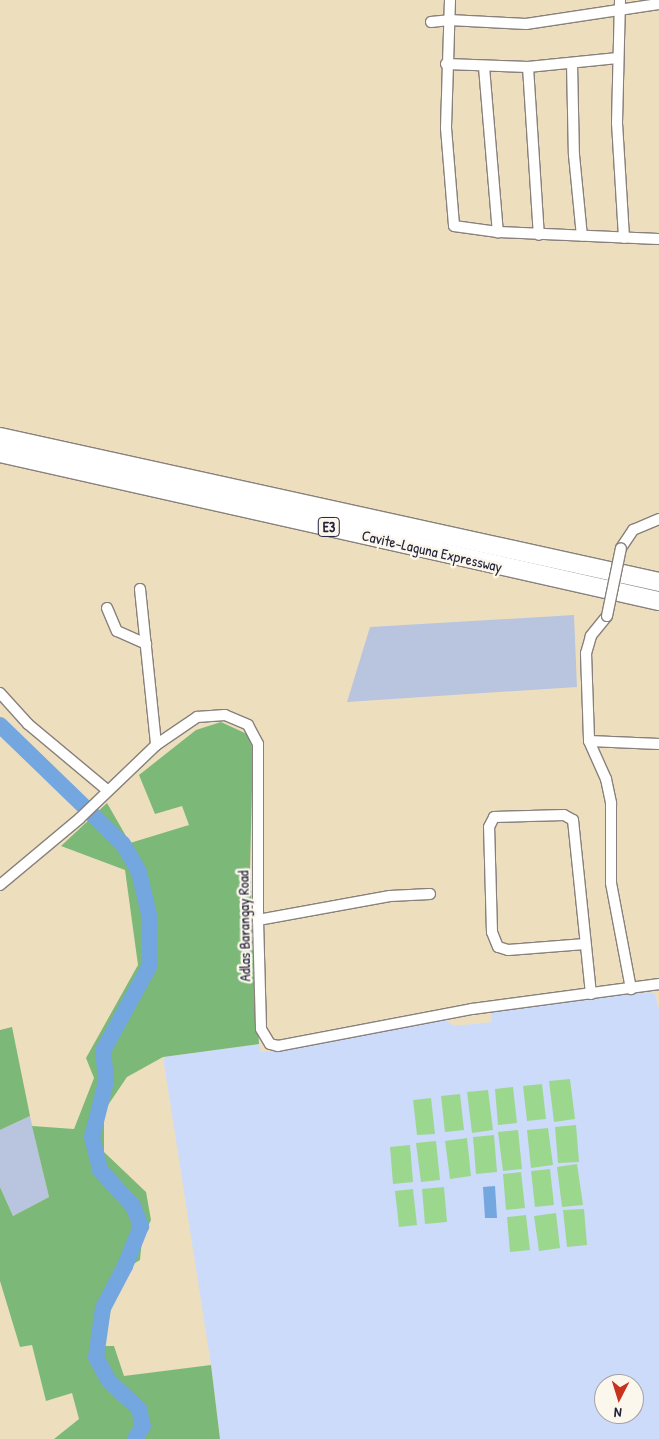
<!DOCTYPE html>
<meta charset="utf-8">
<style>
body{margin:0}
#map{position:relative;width:659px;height:1439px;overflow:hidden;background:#eddfbd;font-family:"Patrick Hand",sans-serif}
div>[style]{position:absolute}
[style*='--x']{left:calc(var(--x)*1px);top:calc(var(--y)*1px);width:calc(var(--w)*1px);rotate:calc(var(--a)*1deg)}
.built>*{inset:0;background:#cddbfa}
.industrial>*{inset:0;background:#b9c5de}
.green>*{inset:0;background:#9bd88d}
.forest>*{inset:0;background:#7cb878}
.water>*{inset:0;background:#74a6df}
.river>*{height:16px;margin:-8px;padding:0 8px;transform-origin:8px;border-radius:8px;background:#74a6df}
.roads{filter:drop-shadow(1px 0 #88807c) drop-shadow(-1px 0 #88807c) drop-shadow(0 1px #88807c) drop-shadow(0 -1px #88807c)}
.minor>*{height:10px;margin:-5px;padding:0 5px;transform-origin:5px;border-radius:5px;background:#fff}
.motorway>*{height:18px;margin:-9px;padding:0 9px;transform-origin:9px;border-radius:9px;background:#fff}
.bridges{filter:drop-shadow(1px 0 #88807c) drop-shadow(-1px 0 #88807c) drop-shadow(0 1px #88807c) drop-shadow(0 -1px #88807c)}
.minor-bridge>*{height:10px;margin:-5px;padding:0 5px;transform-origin:5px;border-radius:5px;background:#fff}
span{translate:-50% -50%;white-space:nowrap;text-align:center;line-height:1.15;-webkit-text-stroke:5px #fbf7ec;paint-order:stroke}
.shield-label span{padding:1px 4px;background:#fbf7ec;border:1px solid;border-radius:4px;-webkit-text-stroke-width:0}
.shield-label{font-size:14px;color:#22223b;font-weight:700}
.street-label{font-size:15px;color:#22223b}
.north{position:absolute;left:594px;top:1374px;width:50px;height:50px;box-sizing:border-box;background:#fbf7ec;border:1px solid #a4a2a5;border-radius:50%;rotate:185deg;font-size:14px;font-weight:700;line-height:20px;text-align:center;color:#22223b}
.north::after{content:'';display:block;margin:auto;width:18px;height:22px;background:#c8321e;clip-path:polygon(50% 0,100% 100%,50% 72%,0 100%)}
</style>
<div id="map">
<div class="built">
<div style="clip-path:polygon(evenodd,648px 992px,655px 994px,659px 1010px,659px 1439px,220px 1439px,211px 1365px,163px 1057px,259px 1044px,261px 1052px,298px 1048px,445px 1019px,454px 1026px,492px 1022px,491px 1012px,648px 992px,604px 1384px,634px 1384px,634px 1414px,604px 1414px,604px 1384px)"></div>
</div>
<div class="industrial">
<div style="clip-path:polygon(574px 615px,577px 687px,347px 702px,370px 627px)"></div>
<div style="clip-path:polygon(30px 1116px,49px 1197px,13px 1216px,0 1187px,0 1130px)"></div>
</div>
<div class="green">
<div style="clip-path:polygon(570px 1079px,575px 1119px,554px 1122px,549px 1081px)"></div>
<div style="clip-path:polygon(542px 1084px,546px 1119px,527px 1121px,523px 1086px)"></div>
<div style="clip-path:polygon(513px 1087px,517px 1123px,498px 1125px,495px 1089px)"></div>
<div style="clip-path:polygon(488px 1090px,493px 1130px,472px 1133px,467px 1092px)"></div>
<div style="clip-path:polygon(460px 1094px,464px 1130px,445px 1132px,441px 1096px)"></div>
<div style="clip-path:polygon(431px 1098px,435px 1134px,417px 1135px,413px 1100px)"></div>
<div style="clip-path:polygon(576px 1125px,579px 1162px,558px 1163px,555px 1127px)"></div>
<div style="clip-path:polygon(548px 1128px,553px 1165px,531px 1168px,527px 1130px)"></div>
<div style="clip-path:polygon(518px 1130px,522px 1169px,503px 1171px,498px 1132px)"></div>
<div style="clip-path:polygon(494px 1135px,497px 1172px,476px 1174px,473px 1137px)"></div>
<div style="clip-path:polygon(467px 1138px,471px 1176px,450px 1179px,445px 1141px)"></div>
<div style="clip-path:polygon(436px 1141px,440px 1180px,421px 1182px,416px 1143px)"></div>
<div style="clip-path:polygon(410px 1145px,413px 1182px,393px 1184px,390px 1147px)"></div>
<div style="clip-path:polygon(577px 1164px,583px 1205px,562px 1207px,557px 1167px)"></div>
<div style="clip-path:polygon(550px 1169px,554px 1205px,535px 1207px,531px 1171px)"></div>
<div style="clip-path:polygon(521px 1172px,525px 1208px,506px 1210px,503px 1174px)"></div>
<div style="clip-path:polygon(444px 1187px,447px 1222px,425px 1224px,422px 1189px)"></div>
<div style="clip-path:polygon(413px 1189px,417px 1225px,399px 1227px,395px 1191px)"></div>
<div style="clip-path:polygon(584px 1209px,587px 1245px,567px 1247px,563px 1210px)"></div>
<div style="clip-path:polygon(556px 1213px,560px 1248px,539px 1251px,534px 1216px)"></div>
<div style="clip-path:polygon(526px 1215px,530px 1250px,510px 1252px,507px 1217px)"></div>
</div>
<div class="forest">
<div style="clip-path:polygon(221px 722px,247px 734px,253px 749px,250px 868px,259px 1044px,163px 1057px,127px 1077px,104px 1111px,104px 1152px,146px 1192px,151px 1220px,142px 1239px,140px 1260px,130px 1266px,107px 1318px,105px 1346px,114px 1346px,124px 1376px,211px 1365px,220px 1439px,54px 1439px,79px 1419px,72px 1393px,46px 1401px,32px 1345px,20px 1347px,0 1281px,0 1187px,13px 1216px,49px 1197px,32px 1126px,74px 1129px,94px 1078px,86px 1058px,138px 965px,125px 870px,61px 846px,107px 803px,130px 843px,189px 825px,182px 806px,155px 814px,139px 775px,196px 730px)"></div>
<div style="clip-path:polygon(12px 1027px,30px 1116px,0 1130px,0 1030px)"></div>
</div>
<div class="water">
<div style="clip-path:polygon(495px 1186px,497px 1218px,485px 1218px,483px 1187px)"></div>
</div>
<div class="river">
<div style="--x:0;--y:725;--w:171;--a:44.1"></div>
<div style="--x:123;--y:844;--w:32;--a:60"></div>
<div style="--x:139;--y:872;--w:48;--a:76.8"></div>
<div style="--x:150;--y:919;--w:46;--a:90"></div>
<div style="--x:150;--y:965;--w:98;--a:118.7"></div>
<div style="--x:103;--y:1051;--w:31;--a:84"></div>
<div style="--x:106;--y:1082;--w:57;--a:104.3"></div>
<div style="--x:92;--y:1137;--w:34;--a:76"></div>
<div style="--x:100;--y:1170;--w:49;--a:47.5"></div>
<div style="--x:133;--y:1206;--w:22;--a:68"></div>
<div style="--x:141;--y:1226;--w:43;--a:111.8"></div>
<div style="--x:125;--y:1266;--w:47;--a:117.6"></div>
<div style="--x:103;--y:1308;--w:49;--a:98.1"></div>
<div style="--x:96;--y:1357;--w:27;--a:62"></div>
<div style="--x:109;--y:1381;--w:41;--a:43"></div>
<div style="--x:139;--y:1409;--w:17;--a:77"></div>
<div style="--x:143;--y:1426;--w:15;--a:122"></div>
</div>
<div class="roads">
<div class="minor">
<div style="--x:450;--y:0;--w:128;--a:91.8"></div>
<div style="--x:446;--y:128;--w:98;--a:85.3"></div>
<div style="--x:454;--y:226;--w:44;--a:7.8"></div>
<div style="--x:498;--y:232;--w:161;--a:2.5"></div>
<div style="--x:620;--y:0;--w:123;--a:91.4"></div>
<div style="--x:617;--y:123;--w:115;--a:86.5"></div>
<div style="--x:431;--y:22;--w:18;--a:-6"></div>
<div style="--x:449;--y:20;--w:77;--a:3"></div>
<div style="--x:526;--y:24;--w:134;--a:-8.6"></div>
<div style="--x:572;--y:63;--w:92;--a:88.8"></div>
<div style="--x:574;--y:155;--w:81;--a:84.4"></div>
<div style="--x:446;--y:64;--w:82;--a:2.1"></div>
<div style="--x:528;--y:67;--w:90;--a:-5.7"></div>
<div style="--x:484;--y:67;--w:166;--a:85.2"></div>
<div style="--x:528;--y:67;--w:168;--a:86.3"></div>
<div style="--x:621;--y:548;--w:22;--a:-56"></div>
<div style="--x:633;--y:530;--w:28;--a:-23"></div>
<div style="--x:140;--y:589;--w:157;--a:84.1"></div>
<div style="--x:107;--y:608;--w:25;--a:67"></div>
<div style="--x:117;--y:631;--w:32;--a:24"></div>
<div style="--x:607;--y:616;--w:26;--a:129"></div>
<div style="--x:591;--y:636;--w:18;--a:106"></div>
<div style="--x:586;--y:653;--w:88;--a:88"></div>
<div style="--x:589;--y:741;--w:42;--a:65.9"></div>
<div style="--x:606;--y:779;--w:25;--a:78"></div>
<div style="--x:611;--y:803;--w:80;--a:90"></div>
<div style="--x:611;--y:883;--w:108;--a:79.3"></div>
<div style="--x:0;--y:693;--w:42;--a:47.9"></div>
<div style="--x:28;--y:724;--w:104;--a:39.9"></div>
<div style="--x:589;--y:741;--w:70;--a:2.5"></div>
<div style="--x:0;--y:885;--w:104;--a:-39.9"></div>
<div style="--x:80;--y:818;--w:105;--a:-43.8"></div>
<div style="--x:156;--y:745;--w:50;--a:-34.3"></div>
<div style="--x:197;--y:717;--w:28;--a:-4"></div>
<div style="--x:225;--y:715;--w:25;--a:23"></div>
<div style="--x:248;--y:725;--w:21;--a:62"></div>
<div style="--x:258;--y:744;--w:176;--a:90"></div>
<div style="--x:258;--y:920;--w:109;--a:88.4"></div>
<div style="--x:261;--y:1029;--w:17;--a:59"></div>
<div style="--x:270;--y:1044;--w:8;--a:14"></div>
<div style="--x:278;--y:1046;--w:197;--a:-10.8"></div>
<div style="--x:472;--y:1009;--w:189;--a:-7.6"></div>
<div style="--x:258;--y:920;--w:134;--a:-10.3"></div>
<div style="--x:390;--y:896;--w:40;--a:-2.9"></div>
<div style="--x:585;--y:944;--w:77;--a:175.5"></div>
<div style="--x:508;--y:950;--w:10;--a:-163"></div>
<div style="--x:498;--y:947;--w:16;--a:-112"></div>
<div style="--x:492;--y:932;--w:105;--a:-91.6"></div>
<div style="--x:489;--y:827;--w:11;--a:-63"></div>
<div style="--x:494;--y:817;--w:70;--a:-1.6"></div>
<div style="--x:564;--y:815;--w:10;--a:29"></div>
<div style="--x:573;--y:820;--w:175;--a:84.1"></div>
</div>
<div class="motorway">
<div style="--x:0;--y:437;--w:675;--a:12.41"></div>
<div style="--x:0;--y:453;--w:675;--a:12.66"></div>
</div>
</div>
<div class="bridges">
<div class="minor-bridge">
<div style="--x:607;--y:616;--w:69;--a:-78.4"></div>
</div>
</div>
<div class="shield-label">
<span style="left:329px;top:527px">E3</span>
</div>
<div class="street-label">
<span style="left:432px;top:551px;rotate:13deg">Cavite–Laguna Expressway</span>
<span style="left:244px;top:926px;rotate:-91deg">Adlas Barangay Road</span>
</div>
<div class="north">N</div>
</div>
